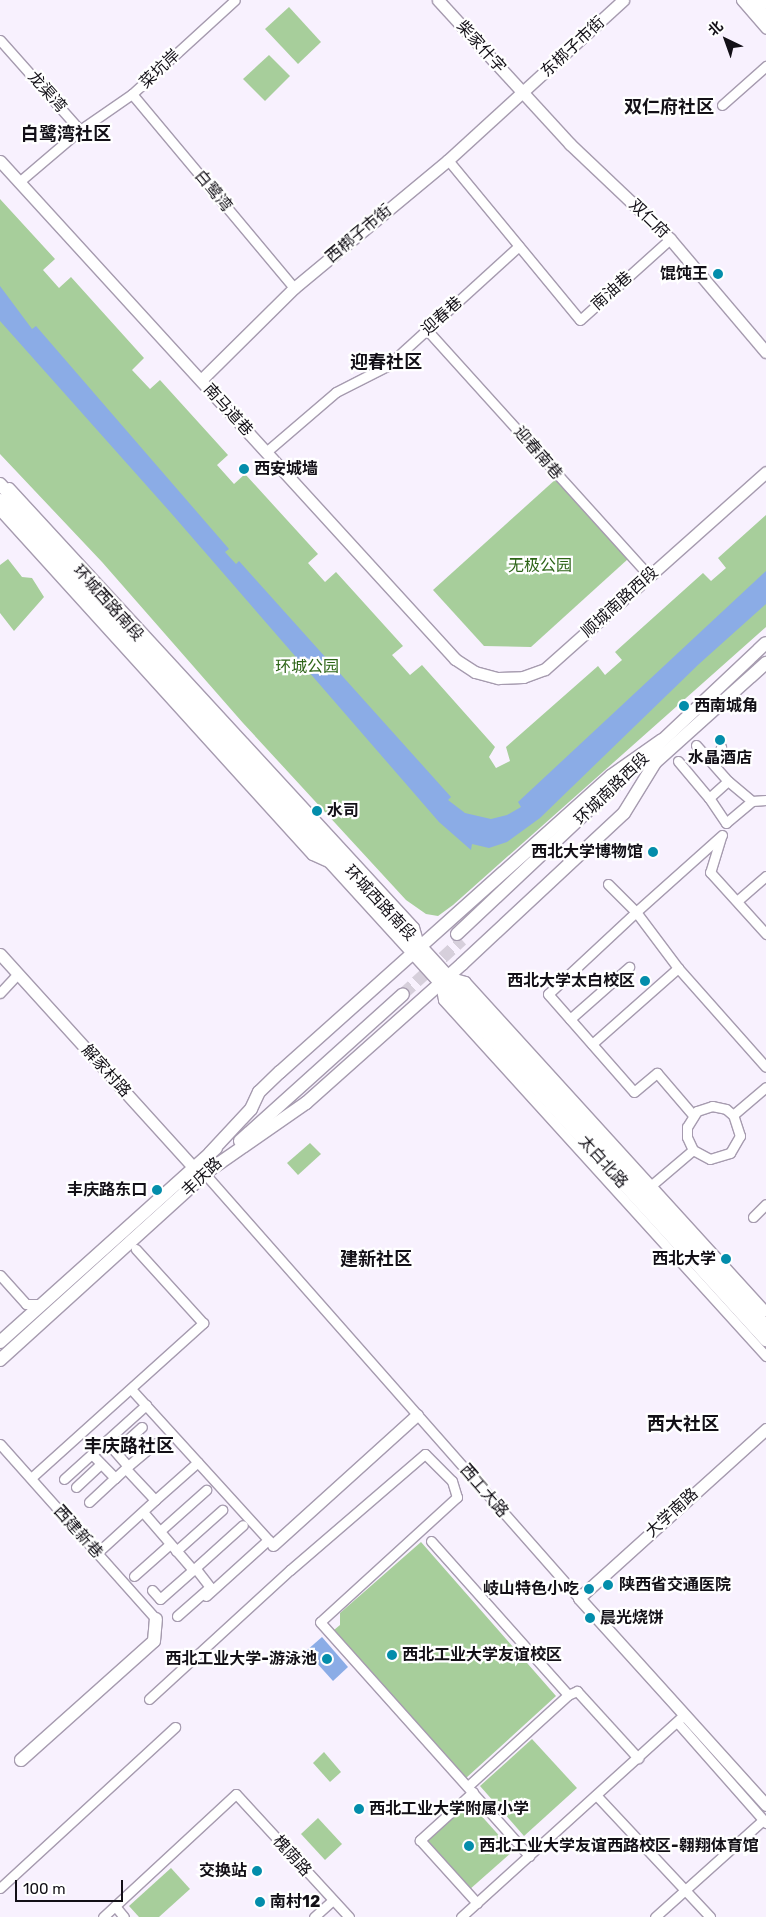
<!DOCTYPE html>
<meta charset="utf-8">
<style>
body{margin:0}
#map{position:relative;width:766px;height:1917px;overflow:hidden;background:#f8f1fe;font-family:Rubik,"Noto Sans SC",sans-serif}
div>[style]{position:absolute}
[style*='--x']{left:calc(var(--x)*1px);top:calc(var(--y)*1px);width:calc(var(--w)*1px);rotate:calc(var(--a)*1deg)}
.green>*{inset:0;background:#a7ce9b}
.water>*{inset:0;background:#8bace6}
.primary-tunnel>*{height:12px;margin-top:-6px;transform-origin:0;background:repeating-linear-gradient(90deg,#d6cfdb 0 12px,transparent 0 18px)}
.roads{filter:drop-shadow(1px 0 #a69baf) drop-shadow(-1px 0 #a69baf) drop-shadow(0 1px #a69baf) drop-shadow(0 -1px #a69baf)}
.street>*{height:9px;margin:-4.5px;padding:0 4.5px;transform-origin:4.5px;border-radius:4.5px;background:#fff}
.secondary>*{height:11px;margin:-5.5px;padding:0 5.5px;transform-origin:5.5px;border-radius:5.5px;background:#fff}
.primary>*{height:12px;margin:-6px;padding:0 6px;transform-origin:6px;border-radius:6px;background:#fff}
.dots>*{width:14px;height:14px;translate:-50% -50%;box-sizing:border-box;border:2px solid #fff;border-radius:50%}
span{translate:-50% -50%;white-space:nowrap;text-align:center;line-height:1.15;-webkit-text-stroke:4.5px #fff;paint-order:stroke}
.street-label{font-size:16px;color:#131017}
.poi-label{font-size:16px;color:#131017;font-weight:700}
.right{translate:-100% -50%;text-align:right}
.left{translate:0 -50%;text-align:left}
.park-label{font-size:16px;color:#2d6417}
.neighbourhood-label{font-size:18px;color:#131017;font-weight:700}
.north{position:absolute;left:701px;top:15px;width:50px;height:50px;-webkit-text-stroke:4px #fff;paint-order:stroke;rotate:318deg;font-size:14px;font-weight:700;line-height:20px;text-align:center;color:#131017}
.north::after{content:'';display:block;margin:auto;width:18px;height:22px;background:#131017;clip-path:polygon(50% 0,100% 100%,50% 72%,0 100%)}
.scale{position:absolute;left:15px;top:1880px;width:108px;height:22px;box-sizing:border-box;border:2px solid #131017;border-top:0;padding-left:6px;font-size:15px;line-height:18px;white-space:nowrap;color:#131017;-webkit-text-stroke:4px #fff;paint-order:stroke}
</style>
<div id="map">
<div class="green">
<div style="clip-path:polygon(289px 7px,321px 42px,298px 64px,265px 29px)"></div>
<div style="clip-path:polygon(269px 55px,290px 76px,265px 101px,243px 79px)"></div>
<div style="clip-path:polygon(0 199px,55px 259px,43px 270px,59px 288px,71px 277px,144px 358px,132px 370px,150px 389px,160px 380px,228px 455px,217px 465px,234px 484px,245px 474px,318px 554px,308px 563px,325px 582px,336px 572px,403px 646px,392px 655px,410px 675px,422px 665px,495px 747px,489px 757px,496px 768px,510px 761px,506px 747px,598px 666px,605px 675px,622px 660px,615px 652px,703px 573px,711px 581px,726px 568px,718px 558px,766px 515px,766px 627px,453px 905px,438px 916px,426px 914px,406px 900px,243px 723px,102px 562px,0 454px)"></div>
<div style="clip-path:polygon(556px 479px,628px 559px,531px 647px,484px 646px,433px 590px)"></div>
<div style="clip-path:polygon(8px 559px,22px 577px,32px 578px,44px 597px,14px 631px,0 613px,0 565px)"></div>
<div style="clip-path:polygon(310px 1143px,321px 1154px,298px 1175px,287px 1163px)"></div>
<div style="clip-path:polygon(421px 1542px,556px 1696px,466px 1778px,334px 1630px,340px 1625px,340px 1613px)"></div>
<div style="clip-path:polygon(532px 1739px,577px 1788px,524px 1836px,480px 1786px)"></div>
<div style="clip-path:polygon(324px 1752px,341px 1772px,330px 1782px,313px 1763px)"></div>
<div style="clip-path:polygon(469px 1802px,513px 1851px,469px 1890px,425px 1841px)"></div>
<div style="clip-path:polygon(318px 1818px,342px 1844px,325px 1860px,301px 1834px)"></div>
<div style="clip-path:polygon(171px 1868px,190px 1889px,159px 1917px,139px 1917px,129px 1906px)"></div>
</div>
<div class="water">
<div style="clip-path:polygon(0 286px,32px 329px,36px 326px,229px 549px,225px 552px,236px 564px,239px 561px,451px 797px,448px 800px,465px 813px,491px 819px,507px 815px,521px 807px,518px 802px,766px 571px,766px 604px,699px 664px,540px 818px,507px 842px,489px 848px,472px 844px,471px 850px,439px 822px,171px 513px,0 321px)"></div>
<div style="clip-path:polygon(322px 1637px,348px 1667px,333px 1681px,306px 1651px)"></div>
</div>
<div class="primary-tunnel">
<div style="--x:403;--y:994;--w:80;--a:-42.5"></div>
</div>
<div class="roads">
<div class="street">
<div style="--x:741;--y:0;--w:38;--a:49"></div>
<div style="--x:0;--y:40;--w:120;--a:48.4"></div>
<div style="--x:80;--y:130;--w:80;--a:139.6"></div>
<div style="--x:132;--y:94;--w:253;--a:50.1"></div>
<div style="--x:722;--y:105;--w:59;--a:-41.6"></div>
<div style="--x:80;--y:130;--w:63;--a:-34.7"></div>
<div style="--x:132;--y:94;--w:139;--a:-42.4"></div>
<div style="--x:448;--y:160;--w:207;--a:50.5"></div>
<div style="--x:580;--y:320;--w:121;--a:-42"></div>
<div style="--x:427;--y:330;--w:331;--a:47.9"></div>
<div style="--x:266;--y:452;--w:92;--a:-40.6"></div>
<div style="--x:336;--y:392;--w:57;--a:-27"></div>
<div style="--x:387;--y:366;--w:178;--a:-42.3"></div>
<div style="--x:9;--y:487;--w:598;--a:47.37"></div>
<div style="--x:414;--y:927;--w:15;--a:74"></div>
<div style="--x:0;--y:511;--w:464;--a:47.8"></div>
<div style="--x:312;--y:855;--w:17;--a:24"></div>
<div style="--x:696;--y:745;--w:48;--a:48.4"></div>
<div style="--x:678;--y:761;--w:48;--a:50"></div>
<div style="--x:709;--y:798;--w:25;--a:-42"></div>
<div style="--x:728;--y:781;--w:31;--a:40"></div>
<div style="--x:752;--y:801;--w:34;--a:140"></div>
<div style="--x:726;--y:823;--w:30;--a:-124"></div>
<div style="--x:715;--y:766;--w:20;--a:-72"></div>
<div style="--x:752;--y:801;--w:14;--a:-4"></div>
<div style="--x:722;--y:835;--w:115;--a:138.2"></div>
<div style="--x:636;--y:912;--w:70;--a:53.1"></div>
<div style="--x:678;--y:968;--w:132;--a:48.4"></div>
<div style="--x:721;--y:837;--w:37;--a:107"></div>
<div style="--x:710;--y:872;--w:84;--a:47.9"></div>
<div style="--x:608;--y:884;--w:40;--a:45"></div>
<div style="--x:636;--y:912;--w:120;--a:137"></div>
<div style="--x:548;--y:994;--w:130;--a:48.7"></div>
<div style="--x:634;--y:1092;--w:30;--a:-40"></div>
<div style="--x:657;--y:1073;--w:55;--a:49.4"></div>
<div style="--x:737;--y:901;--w:38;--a:-41"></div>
<div style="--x:448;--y:976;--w:18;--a:16"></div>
<div style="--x:465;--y:981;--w:447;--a:47.7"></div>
<div style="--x:440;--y:984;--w:16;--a:79"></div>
<div style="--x:443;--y:1000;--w:481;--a:47.8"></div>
<div style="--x:0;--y:993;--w:26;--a:-47"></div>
<div style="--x:570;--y:1019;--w:79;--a:-41.4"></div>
<div style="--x:592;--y:1044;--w:115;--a:-41.5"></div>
<div style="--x:693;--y:1150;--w:19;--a:28"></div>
<div style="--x:710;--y:1159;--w:21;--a:-17"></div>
<div style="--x:730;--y:1153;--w:20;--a:-60"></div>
<div style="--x:740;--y:1136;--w:22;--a:-108"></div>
<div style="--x:205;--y:1174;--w:565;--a:48.59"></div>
<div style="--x:647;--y:1189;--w:60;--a:-40.3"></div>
<div style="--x:693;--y:1150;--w:14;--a:-115"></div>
<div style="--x:687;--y:1137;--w:10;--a:-90"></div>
<div style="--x:687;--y:1127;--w:19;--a:-58"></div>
<div style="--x:697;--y:1111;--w:16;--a:-18"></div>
<div style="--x:712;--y:1106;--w:14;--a:12"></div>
<div style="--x:726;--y:1109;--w:9;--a:41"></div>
<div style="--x:733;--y:1115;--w:43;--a:-40.3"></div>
<div style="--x:753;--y:1217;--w:18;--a:-45"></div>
<div style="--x:0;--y:1275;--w:39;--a:48"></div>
<div style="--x:26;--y:1304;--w:16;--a:0"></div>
<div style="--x:131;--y:1389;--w:211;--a:47.7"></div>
<div style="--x:106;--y:1441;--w:54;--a:-42"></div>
<div style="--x:0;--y:1444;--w:234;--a:48.3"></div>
<div style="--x:115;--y:1451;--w:36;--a:-42"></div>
<div style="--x:128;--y:1466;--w:35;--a:-40"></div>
<div style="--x:126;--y:1469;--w:42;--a:46.9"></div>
<div style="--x:155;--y:1500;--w:57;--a:-41.5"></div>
<div style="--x:31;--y:1478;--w:232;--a:-42"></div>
<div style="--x:203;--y:1323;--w:100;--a:-132.2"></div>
<div style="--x:64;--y:1479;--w:57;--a:-42.1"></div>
<div style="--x:106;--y:1441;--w:33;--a:49"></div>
<div style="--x:128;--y:1466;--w:18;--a:137"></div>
<div style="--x:115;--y:1478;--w:33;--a:-134"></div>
<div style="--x:76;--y:1487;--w:34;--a:-43"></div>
<div style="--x:89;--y:1502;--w:35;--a:-43"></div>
<div style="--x:143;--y:1512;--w:77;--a:49.2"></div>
<div style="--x:193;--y:1570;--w:67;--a:-42"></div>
<div style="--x:160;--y:1531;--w:62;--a:-41.7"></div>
<div style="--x:431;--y:1541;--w:206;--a:48.3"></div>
<div style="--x:568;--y:1695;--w:10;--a:-24"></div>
<div style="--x:577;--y:1691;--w:91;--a:47.7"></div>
<div style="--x:176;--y:1551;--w:62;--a:-41.7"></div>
<div style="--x:97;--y:1553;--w:79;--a:-42.4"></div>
<div style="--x:134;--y:1576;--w:48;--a:-41.6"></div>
<div style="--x:152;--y:1590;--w:12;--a:48"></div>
<div style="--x:160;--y:1599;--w:44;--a:-41.3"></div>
<div style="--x:206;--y:1596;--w:84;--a:-42.1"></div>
<div style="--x:177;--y:1616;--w:44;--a:-41.3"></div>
<div style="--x:210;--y:1587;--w:24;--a:-128"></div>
<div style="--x:149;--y:1699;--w:191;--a:-42.5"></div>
<div style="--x:290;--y:1570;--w:178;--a:-40.7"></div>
<div style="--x:425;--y:1454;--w:38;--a:45"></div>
<div style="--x:452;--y:1481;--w:17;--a:73"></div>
<div style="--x:457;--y:1497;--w:185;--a:137.6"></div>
<div style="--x:320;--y:1622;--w:314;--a:48.2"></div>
<div style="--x:677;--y:1722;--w:135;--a:48.6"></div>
<div style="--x:468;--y:1786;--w:135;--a:-42.3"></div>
<div style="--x:473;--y:1792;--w:72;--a:137.8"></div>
<div style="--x:420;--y:1840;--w:85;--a:47.9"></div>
<div style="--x:596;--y:1795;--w:167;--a:46.9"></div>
<div style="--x:0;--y:1888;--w:238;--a:-42.6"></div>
<div style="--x:115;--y:1906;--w:14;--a:51"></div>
<div style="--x:103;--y:1917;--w:181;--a:-42.8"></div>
<div style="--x:236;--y:1794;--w:167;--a:47.4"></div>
<div style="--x:314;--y:1917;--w:25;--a:-42"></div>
<div style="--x:461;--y:1917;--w:301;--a:-42.2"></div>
<div style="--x:655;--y:1917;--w:145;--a:-41.9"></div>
</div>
<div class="secondary">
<div style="--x:438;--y:0;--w:195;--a:47.5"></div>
<div style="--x:570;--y:144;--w:138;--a:43.5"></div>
<div style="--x:670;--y:239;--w:148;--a:49.7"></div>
<div style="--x:752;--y:0;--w:22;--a:51"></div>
<div style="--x:763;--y:0;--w:4;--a:45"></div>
<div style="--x:0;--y:161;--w:675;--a:47.58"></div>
<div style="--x:455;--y:659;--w:24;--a:33"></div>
<div style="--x:475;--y:672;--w:24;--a:15"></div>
<div style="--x:498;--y:678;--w:25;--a:-2"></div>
<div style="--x:523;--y:677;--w:23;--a:-20"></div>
<div style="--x:545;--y:669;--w:296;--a:-41.7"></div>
<div style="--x:201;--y:380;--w:131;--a:-44.7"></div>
<div style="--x:294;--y:288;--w:200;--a:-39.7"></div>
<div style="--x:448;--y:160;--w:237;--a:-42.4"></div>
<div style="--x:0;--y:954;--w:289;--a:47.8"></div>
<div style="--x:766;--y:1429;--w:252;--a:137.9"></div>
<div style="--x:579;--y:1598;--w:279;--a:47.9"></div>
<div style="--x:273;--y:1545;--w:194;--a:-42.1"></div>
</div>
<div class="primary">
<div style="--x:0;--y:484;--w:1138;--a:47.71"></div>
<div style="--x:0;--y:500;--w:1137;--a:47.64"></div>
<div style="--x:650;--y:767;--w:156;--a:-41.9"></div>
<div style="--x:457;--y:934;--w:424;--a:-43.3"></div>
<div style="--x:240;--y:1141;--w:219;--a:-42"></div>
<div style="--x:210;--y:1153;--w:60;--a:-47"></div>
<div style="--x:251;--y:1109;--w:19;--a:-65"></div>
<div style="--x:259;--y:1092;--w:29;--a:-44"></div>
<div style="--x:280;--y:1072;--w:444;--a:-41.8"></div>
<div style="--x:611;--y:776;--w:62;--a:-35.2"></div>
<div style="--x:211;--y:1169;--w:116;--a:-34.8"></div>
<div style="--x:306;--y:1103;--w:209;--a:-41.7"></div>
<div style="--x:462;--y:964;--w:221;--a:-43"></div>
<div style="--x:624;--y:813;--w:61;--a:-58.4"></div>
<div style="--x:0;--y:1342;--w:290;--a:-41.9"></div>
<div style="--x:0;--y:1360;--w:292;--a:-42.2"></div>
<div style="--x:21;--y:1760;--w:178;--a:-41.8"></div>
<div style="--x:154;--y:1641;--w:22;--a:-85"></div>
</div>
</div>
<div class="dots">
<div style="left:718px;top:274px;background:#038dab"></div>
<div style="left:244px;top:469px;background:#038dab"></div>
<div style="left:684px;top:706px;background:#038dab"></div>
<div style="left:720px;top:740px;background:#038dab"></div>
<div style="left:317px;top:811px;background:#038dab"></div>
<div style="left:653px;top:852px;background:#038dab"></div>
<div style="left:645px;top:981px;background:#038dab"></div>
<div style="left:157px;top:1190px;background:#038dab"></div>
<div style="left:726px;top:1259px;background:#038dab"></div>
<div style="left:608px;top:1585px;background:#038dab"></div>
<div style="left:589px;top:1589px;background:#038dab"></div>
<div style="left:590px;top:1618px;background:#038dab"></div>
<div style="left:392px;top:1655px;background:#038dab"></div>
<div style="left:327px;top:1659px;background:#038dab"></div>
<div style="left:359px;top:1809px;background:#038dab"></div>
<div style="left:469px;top:1846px;background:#038dab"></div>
<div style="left:257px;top:1871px;background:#038dab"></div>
<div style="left:260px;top:1902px;background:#038dab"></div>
</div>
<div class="street-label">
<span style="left:481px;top:47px;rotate:48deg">柴家什字</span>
<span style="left:573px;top:47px;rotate:-43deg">东梆子市街</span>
<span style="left:160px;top:69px;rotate:-43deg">菜坑岸</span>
<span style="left:47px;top:92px;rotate:48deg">龙渠湾</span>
<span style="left:213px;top:191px;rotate:50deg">白鹭湾</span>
<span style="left:649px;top:219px;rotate:44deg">双仁府</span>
<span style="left:359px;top:234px;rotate:-40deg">西梆子市街</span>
<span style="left:612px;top:291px;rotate:-42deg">南油巷</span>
<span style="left:442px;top:316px;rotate:-42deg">迎春巷</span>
<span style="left:228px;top:410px;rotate:48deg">南马道巷</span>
<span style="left:538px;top:453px;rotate:49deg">迎春南巷</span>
<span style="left:620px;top:602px;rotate:-42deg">顺城南路西段</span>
<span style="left:108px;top:603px;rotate:48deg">环城西路南段</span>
<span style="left:612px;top:789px;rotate:-44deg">环城南路西段</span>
<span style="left:380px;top:903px;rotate:47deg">环城西路南段</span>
<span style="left:106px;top:1071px;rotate:48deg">解家村路</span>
<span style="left:603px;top:1162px;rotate:48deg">太白北路</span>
<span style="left:202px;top:1177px;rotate:-43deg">丰庆路</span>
<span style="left:484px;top:1491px;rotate:49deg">西工大路</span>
<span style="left:672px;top:1513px;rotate:-42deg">大学南路</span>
<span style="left:78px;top:1532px;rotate:48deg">西建新巷</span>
<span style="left:292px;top:1856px;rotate:48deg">槐荫路</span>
</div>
<div class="poi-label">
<span class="right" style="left:708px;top:274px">馄饨王</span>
<span class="left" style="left:254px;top:469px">西安城墙</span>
<span class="left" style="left:694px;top:706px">西南城角</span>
<span style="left:720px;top:758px">水晶酒店</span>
<span class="left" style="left:327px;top:811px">水司</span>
<span class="right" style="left:643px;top:852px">西北大学博物馆</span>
<span class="right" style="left:635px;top:981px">西北大学太白校区</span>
<span class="right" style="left:147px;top:1190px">丰庆路东口</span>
<span class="right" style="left:716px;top:1259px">西北大学</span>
<span class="left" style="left:619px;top:1585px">陕西省交通医院</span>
<span class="right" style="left:579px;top:1589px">岐山特色小吃</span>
<span class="left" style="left:600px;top:1618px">晨光烧饼</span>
<span class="left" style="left:402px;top:1655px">西北工业大学友谊校区</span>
<span class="right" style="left:317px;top:1659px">西北工业大学-游泳池</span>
<span class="left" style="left:369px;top:1809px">西北工业大学附属小学</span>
<span class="left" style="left:479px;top:1846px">西北工业大学友谊西路校区-翱翔体育馆</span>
<span class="right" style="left:247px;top:1871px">交换站</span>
<span class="left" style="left:270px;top:1902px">南村12</span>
</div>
<div class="park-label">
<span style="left:540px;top:566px">无极公园</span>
<span style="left:307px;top:667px">环城公园</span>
</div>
<div class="neighbourhood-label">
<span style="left:669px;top:107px">双仁府社区</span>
<span style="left:66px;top:134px">白鹭湾社区</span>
<span style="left:386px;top:362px">迎春社区</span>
<span style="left:376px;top:1259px">建新社区</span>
<span style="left:683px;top:1424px">西大社区</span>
<span style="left:129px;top:1446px">丰庆路社区</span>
</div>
<div class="north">北</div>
<div class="scale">100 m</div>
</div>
